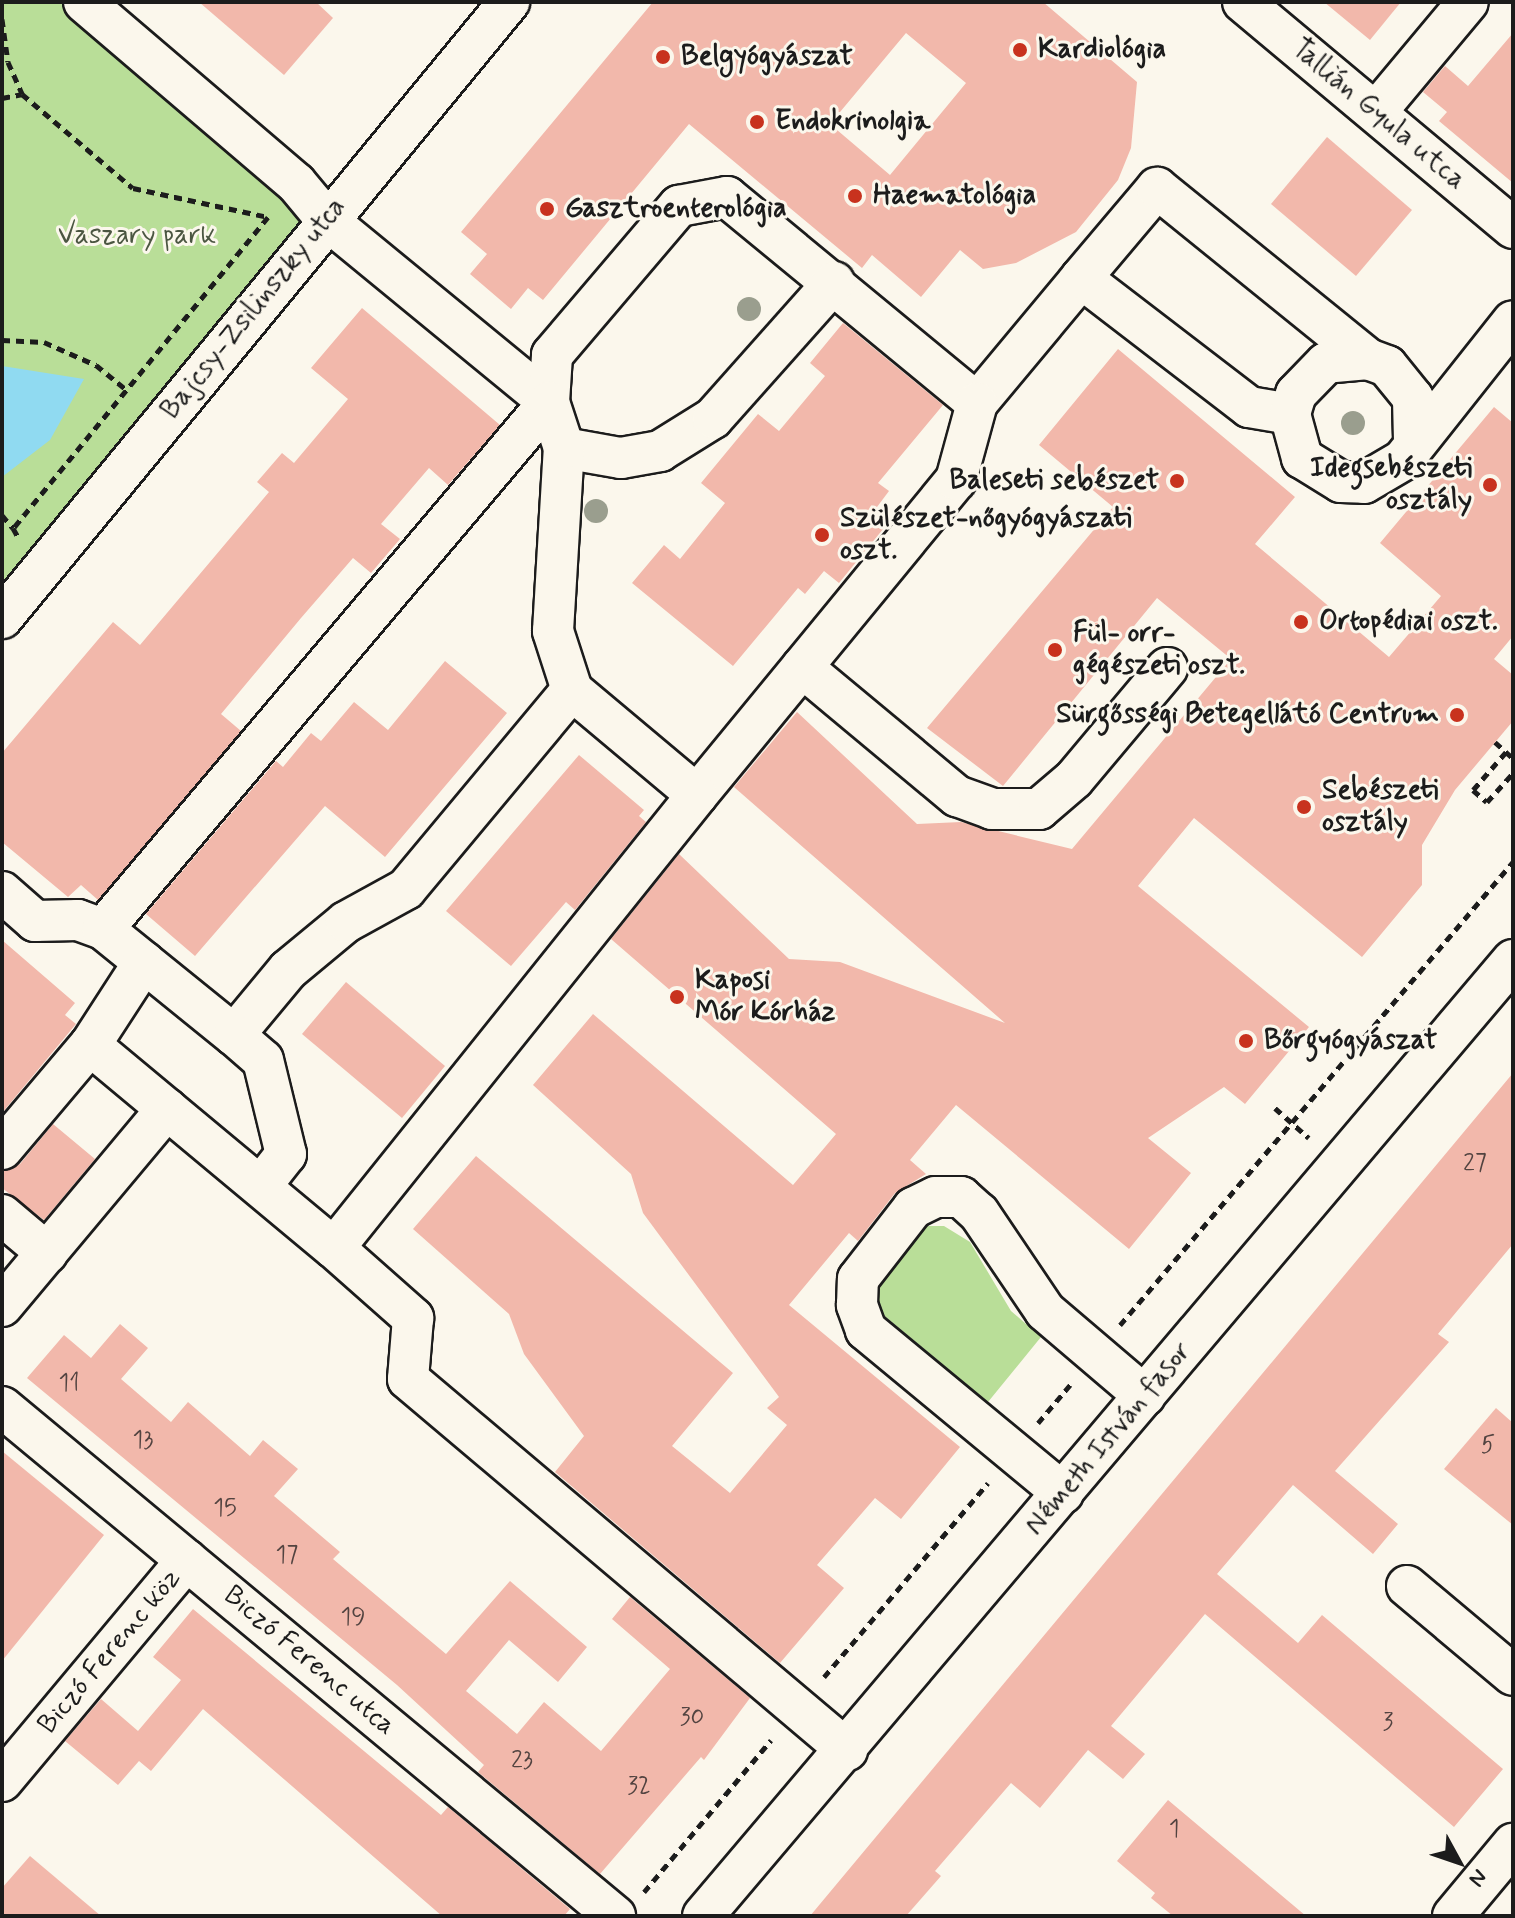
<!DOCTYPE html>
<meta charset="utf-8">
<style>
body{margin:0}
#map{position:relative;width:1515px;height:1918px;overflow:hidden;background:#fbf7ec;font-family:Mynerve,sans-serif}
div>[style]{position:absolute}
[style*='--x']{left:calc(var(--x)*1px);top:calc(var(--y)*1px);width:calc(var(--w)*1px);rotate:calc(var(--a)*1deg)}
.green>*{inset:0;background:#b9de98}
.water>*{inset:0;background:#90daf1}
.building>*{inset:0;background:#f2b8ab}
.path>*{height:5px;margin-top:-2.5px;transform-origin:0;background:repeating-linear-gradient(90deg,#1c1c1c 0 8px,transparent 0 14px)}
.roads{filter:drop-shadow(2px 0 #1c1c1c) drop-shadow(-2px 0 #1c1c1c) drop-shadow(0 2px #1c1c1c) drop-shadow(0 -2px #1c1c1c)}
.minor>*{height:40px;margin:-20px;padding:0 20px;transform-origin:20px;border-radius:20px;background:#fbf7ec}
.trees>*{width:24px;height:24px;margin:-12px;border-radius:50%;background:#9a9e8e}
.dots>*{width:22px;height:22px;translate:-50% -50%;box-sizing:border-box;border:4px solid #fbf7ec;border-radius:50%}
span{translate:-50% -50%;white-space:nowrap;text-align:center;line-height:1.15;-webkit-text-stroke:6px #fbf7ec;paint-order:stroke}
.number-label{font-size:24px;color:#524340}
.number-label span{-webkit-text-stroke-width:0}
.poi-label{font-size:28px;color:#1c1c1c;font-weight:700}
.left{translate:0 -50%;text-align:left}
.right{translate:-100% -50%;text-align:right}
.street-label{font-size:28px;color:#1c1c1c}
.park-label{font-size:28px;color:#4b5641}
.frame{position:absolute;inset:0;border:4px solid #1c1c1c;pointer-events:none}
.north{position:absolute;left:1419px;top:1822px;width:80px;height:80px;-webkit-text-stroke:6px #fbf7ec;paint-order:stroke;rotate:130deg;font-size:22px;font-weight:700;line-height:32px;text-align:center;color:#1c1c1c}
.north::after{content:'';display:block;margin:auto;width:28px;height:36px;background:#1c1c1c;clip-path:polygon(50% 0,100% 100%,50% 72%,0 100%)}
</style>
<div id="map">
<div class="green">
<div style="clip-path:polygon(2px 2px,68px 2px,326px 219px,2px 607px)"></div>
<div style="clip-path:polygon(923px 1226px,944px 1226px,970px 1242px,1011px 1311px,1041px 1337px,988px 1402px,882px 1314px,875px 1294px,878px 1272px)"></div>
</div>
<div class="water">
<div style="clip-path:polygon(2px 366px,84px 379px,50px 440px,2px 477px)"></div>
</div>
<div class="building">
<div style="clip-path:polygon(199px 2px,316px 2px,333px 18px,284px 75px)"></div>
<div style="clip-path:polygon(evenodd,653px 2px,1043px 2px,1137px 82px,1131px 148px,1118px 180px,1076px 232px,1016px 263px,983px 269px,960px 250px,921px 297px,872px 255px,862px 268px,689px 124px,543px 300px,528px 288px,511px 309px,470px 274px,487px 254px,461px 232px,653px 2px,906px 33px,966px 83px,890px 175px,830px 124px,906px 33px)"></div>
<div style="clip-path:polygon(1324px 2px,1401px 2px,1370px 40px)"></div>
<div style="clip-path:polygon(1513px 33px,1513px 183px,1439px 121px,1447px 112px,1423px 92px,1445px 66px,1468px 86px)"></div>
<div style="clip-path:polygon(1327px 137px,1412px 210px,1356px 276px,1271px 204px)"></div>
<div style="clip-path:polygon(362px 308px,500px 425px,448px 485px,429px 468px,381px 524px,400px 539px,371px 573px,353px 558px,301px 618px,221px 714px,241px 731px,98px 900px,81px 885px,68px 897px,2px 842px,2px 753px,113px 622px,140px 645px,269px 492px,257px 482px,282px 453px,294px 463px,348px 399px,311px 368px)"></div>
<div style="clip-path:polygon(843px 323px,943px 405px,878px 483px,889px 491px,874px 511px,888px 523px,839px 583px,824px 571px,805px 594px,798px 588px,733px 666px,632px 583px,664px 545px,680px 559px,725px 503px,701px 483px,758px 414px,779px 431px,825px 376px,810px 363px)"></div>
<div style="clip-path:polygon(1118px 349px,1295px 497px,1255px 544px,1389px 657px,1441px 596px,1380px 543px,1494px 407px,1513px 423px,1513px 636px,1494px 659px,1513px 675px,1513px 721px,1455px 790px,1422px 845px,1422px 885px,1362px 957px,1194px 818px,1138px 886px,1309px 1027px,1245px 1104px,1224px 1087px,1148px 1138px,1191px 1173px,1129px 1249px,956px 1105px,910px 1160px,926px 1174px,895px 1193px,858px 1241px,849px 1233px,789px 1305px,960px 1447px,901px 1519px,875px 1498px,817px 1565px,844px 1588px,780px 1663px,555px 1472px,584px 1436px,524px 1354px,509px 1314px,413px 1229px,476px 1156px,733px 1373px,672px 1446px,730px 1493px,787px 1425px,767px 1408px,779px 1397px,643px 1213px,631px 1174px,533px 1085px,593px 1014px,793px 1185px,836px 1134px,611px 939px,679px 854px,789px 959px,840px 962px,1005px 1023px,734px 787px,797px 712px,917px 824px,961px 822px,1072px 849px,1231px 659px,1157px 598px,1003px 786px,927px 728px,1113px 507px,1039px 445px)"></div>
<div style="clip-path:polygon(445px 661px,507px 713px,385px 857px,325px 806px,195px 956px,146px 914px,276px 761px,283px 767px,311px 733px,321px 741px,354px 702px,388px 730px)"></div>
<div style="clip-path:polygon(579px 755px,644px 810px,639px 816px,646px 822px,575px 910px,566px 902px,511px 966px,446px 911px)"></div>
<div style="clip-path:polygon(2px 940px,75px 1003px,65px 1015px,76px 1024px,2px 1113px)"></div>
<div style="clip-path:polygon(346px 982px,445px 1066px,402px 1118px,302px 1034px)"></div>
<div style="clip-path:polygon(1513px 1073px,1513px 1244px,1438px 1334px,1449px 1342px,1335px 1471px,1398px 1524px,1373px 1554px,1293px 1485px,1217px 1574px,1298px 1643px,1322px 1615px,1503px 1769px,1454px 1827px,1205px 1614px,1111px 1726px,1145px 1754px,1123px 1779px,1088px 1750px,1040px 1808px,1011px 1783px,935px 1871px,941px 1876px,906px 1916px,810px 1916px)"></div>
<div style="clip-path:polygon(53px 1124px,95px 1159px,44px 1220px,2px 1188px,2px 1171px,20px 1164px)"></div>
<div style="clip-path:polygon(120px 1324px,148px 1348px,121px 1379px,171px 1422px,188px 1402px,250px 1456px,263px 1440px,298px 1469px,274px 1496px,340px 1552px,333px 1559px,446px 1654px,510px 1581px,587px 1647px,558px 1682px,509px 1640px,466px 1691px,517px 1734px,544px 1702px,601px 1751px,670px 1669px,612px 1619px,630px 1597px,750px 1698px,704px 1760px,701px 1757px,600px 1874px,478px 1772px,484px 1765px,397px 1685px,27px 1378px,64px 1335px,91px 1358px)"></div>
<div style="clip-path:polygon(1496px 1408px,1513px 1423px,1513px 1525px,1444px 1469px)"></div>
<div style="clip-path:polygon(2px 1451px,104px 1535px,2px 1661px)"></div>
<div style="clip-path:polygon(193px 1609px,441px 1815px,448px 1807px,570px 1909px,564px 1916px,442px 1916px,203px 1709px,151px 1771px,139px 1761px,118px 1785px,65px 1741px,101px 1699px,138px 1731px,181px 1680px,153px 1657px)"></div>
<div style="clip-path:polygon(1168px 1800px,1306px 1916px,1173px 1916px,1151px 1898px,1155px 1893px,1117px 1861px)"></div>
<div style="clip-path:polygon(30px 1856px,101px 1916px,2px 1916px,2px 1888px)"></div>
</div>
<div class="path">
<div style="--x:2;--y:19;--w:43;--a:82.1"></div>
<div style="--x:8;--y:62;--w:35;--a:66"></div>
<div style="--x:22;--y:94;--w:145;--a:40.3"></div>
<div style="--x:133;--y:188;--w:138;--a:12.1"></div>
<div style="--x:268;--y:217;--w:402;--a:129.3"></div>
<div style="--x:13;--y:528;--w:10;--a:61"></div>
<div style="--x:2;--y:98;--w:20;--a:-11"></div>
<div style="--x:2;--y:340;--w:42;--a:2.7"></div>
<div style="--x:44;--y:342;--w:57;--a:23.9"></div>
<div style="--x:96;--y:365;--w:41;--a:39.1"></div>
<div style="--x:2;--y:515;--w:17;--a:50"></div>
<div style="--x:1495;--y:742;--w:24;--a:42"></div>
<div style="--x:1506;--y:752;--w:50;--a:131"></div>
<div style="--x:1473;--y:790;--w:18;--a:41"></div>
<div style="--x:1487;--y:802;--w:39;--a:-48"></div>
<div style="--x:1275;--y:1108;--w:45;--a:41.4"></div>
<div style="--x:1120;--y:1325;--w:607;--a:-49.68"></div>
<div style="--x:1038;--y:1423;--w:50;--a:-49.9"></div>
<div style="--x:824;--y:1677;--w:254;--a:-49.8"></div>
<div style="--x:644;--y:1892;--w:198;--a:-50.1"></div>
</div>
<div class="roads">
<div class="minor">
<div style="--x:84;--y:2;--w:279;--a:40.5"></div>
<div style="--x:296;--y:183;--w:47;--a:50.2"></div>
<div style="--x:326;--y:219;--w:288;--a:39.4"></div>
<div style="--x:549;--y:402;--w:47;--a:-86.3"></div>
<div style="--x:552;--y:355;--w:196;--a:-49.6"></div>
<div style="--x:679;--y:206;--w:49;--a:-10.6"></div>
<div style="--x:727;--y:197;--w:324;--a:39.5"></div>
<div style="--x:977;--y:403;--w:163;--a:-50.2"></div>
<div style="--x:1081;--y:278;--w:212;--a:37.5"></div>
<div style="--x:1249;--y:407;--w:42;--a:9.7"></div>
<div style="--x:1243;--y:2;--w:352;--a:39.9"></div>
<div style="--x:1376;--y:112;--w:143;--a:-50.1"></div>
<div style="--x:1081;--y:278;--w:118;--a:-49.8"></div>
<div style="--x:1157;--y:188;--w:272;--a:39"></div>
<div style="--x:1414;--y:440;--w:42;--a:-91.4"></div>
<div style="--x:1413;--y:398;--w:41;--a:-129.1"></div>
<div style="--x:1387;--y:366;--w:20;--a:-160"></div>
<div style="--x:1368;--y:359;--w:42;--a:174.6"></div>
<div style="--x:1326;--y:363;--w:43;--a:134.1"></div>
<div style="--x:1296;--y:394;--w:21;--a:107"></div>
<div style="--x:1290;--y:414;--w:46;--a:74.7"></div>
<div style="--x:1302;--y:458;--w:46;--a:31.6"></div>
<div style="--x:1341;--y:482;--w:23;--a:2"></div>
<div style="--x:1364;--y:483;--w:45;--a:-30.5"></div>
<div style="--x:1403;--y:460;--w:177;--a:-51.6"></div>
<div style="--x:564;--y:448;--w:58;--a:10"></div>
<div style="--x:621;--y:458;--w:40;--a:-10"></div>
<div style="--x:660;--y:451;--w:62;--a:-31.9"></div>
<div style="--x:713;--y:418;--w:182;--a:-48.3"></div>
<div style="--x:2;--y:618;--w:798;--a:-50.54"></div>
<div style="--x:802;--y:667;--w:202;--a:39.8"></div>
<div style="--x:957;--y:796;--w:37;--a:20"></div>
<div style="--x:992;--y:809;--w:47;--a:0"></div>
<div style="--x:1039;--y:809;--w:46;--a:-40.6"></div>
<div style="--x:1074;--y:779;--w:145;--a:-50"></div>
<div style="--x:697;--y:795;--w:408;--a:-50.6"></div>
<div style="--x:956;--y:480;--w:80;--a:-74.7"></div>
<div style="--x:2;--y:892;--w:44;--a:41.3"></div>
<div style="--x:35;--y:921;--w:43;--a:-1.3"></div>
<div style="--x:78;--y:920;--w:27;--a:20"></div>
<div style="--x:103;--y:929;--w:690;--a:-49.76"></div>
<div style="--x:103;--y:929;--w:169;--a:39"></div>
<div style="--x:234;--y:1035;--w:85;--a:-50.3"></div>
<div style="--x:288;--y:970;--w:75;--a:-39.6"></div>
<div style="--x:346;--y:922;--w:68;--a:-28.8"></div>
<div style="--x:406;--y:889;--w:259;--a:-50.2"></div>
<div style="--x:572;--y:690;--w:62;--a:-107.9"></div>
<div style="--x:553;--y:631;--w:183;--a:-86.6"></div>
<div style="--x:564;--y:448;--w:48;--a:-108.1"></div>
<div style="--x:144;--y:962;--w:99;--a:123"></div>
<div style="--x:90;--y:1045;--w:317;--a:39.8"></div>
<div style="--x:334;--y:1248;--w:580;--a:-51.29"></div>
<div style="--x:697;--y:795;--w:163;--a:-140"></div>
<div style="--x:234;--y:1035;--w:38;--a:41"></div>
<div style="--x:263;--y:1060;--w:97;--a:76.3"></div>
<div style="--x:286;--y:1154;--w:41;--a:128"></div>
<div style="--x:2;--y:1149;--w:136;--a:-49.8"></div>
<div style="--x:2;--y:1215;--w:59;--a:40.2"></div>
<div style="--x:334;--y:1248;--w:106;--a:41.5"></div>
<div style="--x:413;--y:1318;--w:61;--a:94.7"></div>
<div style="--x:408;--y:1379;--w:575;--a:40.2"></div>
<div style="--x:2;--y:1306;--w:257;--a:-50.1"></div>
<div style="--x:2;--y:1407;--w:797;--a:39.7"></div>
<div style="--x:1063;--y:1493;--w:256;--a:-140.4"></div>
<div style="--x:866;--y:1330;--w:27;--a:-110"></div>
<div style="--x:857;--y:1305;--w:26;--a:-88"></div>
<div style="--x:858;--y:1279;--w:90;--a:-52.2"></div>
<div style="--x:913;--y:1208;--w:25;--a:-26"></div>
<div style="--x:936;--y:1197;--w:25;--a:0"></div>
<div style="--x:961;--y:1197;--w:24;--a:42"></div>
<div style="--x:979;--y:1213;--w:118;--a:56"></div>
<div style="--x:1045;--y:1311;--w:131;--a:40.4"></div>
<div style="--x:1407;--y:1586;--w:138;--a:40"></div>
<div style="--x:2;--y:1781;--w:288;--a:-50.1"></div>
<div style="--x:703;--y:1916;--w:1253;--a:-49.73"></div>
<div style="--x:1453;--y:1916;--w:94;--a:-50.2"></div>
</div>
</div>
<div class="trees">
<div style="left:749px;top:309px"></div>
<div style="left:1353px;top:423px"></div>
<div style="left:596px;top:511px"></div>
</div>
<div class="dots">
<div style="left:1020px;top:50px;background:#c8321e"></div>
<div style="left:663px;top:57px;background:#c8321e"></div>
<div style="left:757px;top:122px;background:#c8321e"></div>
<div style="left:855px;top:196px;background:#c8321e"></div>
<div style="left:547px;top:209px;background:#c8321e"></div>
<div style="left:1177px;top:481px;background:#c8321e"></div>
<div style="left:1490px;top:485px;background:#c8321e"></div>
<div style="left:822px;top:535px;background:#c8321e"></div>
<div style="left:1301px;top:622px;background:#c8321e"></div>
<div style="left:1055px;top:650px;background:#c8321e"></div>
<div style="left:1457px;top:715px;background:#c8321e"></div>
<div style="left:1304px;top:807px;background:#c8321e"></div>
<div style="left:677px;top:997px;background:#c8321e"></div>
<div style="left:1246px;top:1041px;background:#c8321e"></div>
</div>
<div class="number-label">
<span style="left:1475px;top:1164px">27</span>
<span style="left:69px;top:1384px">11</span>
<span style="left:143px;top:1441px">13</span>
<span style="left:1488px;top:1446px">5</span>
<span style="left:225px;top:1509px">15</span>
<span style="left:287px;top:1556px">17</span>
<span style="left:353px;top:1618px">19</span>
<span style="left:692px;top:1718px">30</span>
<span style="left:1388px;top:1723px">3</span>
<span style="left:522px;top:1761px">23</span>
<span style="left:639px;top:1787px">32</span>
<span style="left:1174px;top:1830px">1</span>
</div>
<div class="poi-label">
<span class="left" style="left:1038px;top:50px">Kardiológia</span>
<span class="left" style="left:681px;top:57px">Belgyógyászat</span>
<span class="left" style="left:775px;top:122px">Endokrinolgia</span>
<span class="left" style="left:873px;top:196px">Haematológia</span>
<span class="left" style="left:565px;top:209px">Gasztroenterológia</span>
<span class="right" style="left:1472px;top:485px">Idegsebészeti<br>osztály</span>
<span class="right" style="left:1159px;top:481px">Baleseti sebészet</span>
<span class="left" style="left:840px;top:535px">Szülészet-nőgyógyászati<br>oszt.</span>
<span class="left" style="left:1319px;top:622px">Ortopédiai oszt.</span>
<span class="left" style="left:1073px;top:650px">Fül- orr-<br>gégészeti oszt.</span>
<span class="right" style="left:1439px;top:715px">Sürgősségi Betegellátó Centrum</span>
<span class="left" style="left:1322px;top:807px">Sebészeti<br>osztály</span>
<span class="left" style="left:695px;top:997px">Kaposi<br>Mór Kórház</span>
<span class="left" style="left:1264px;top:1041px">Bőrgyógyászat</span>
</div>
<div class="street-label">
<span style="left:1378px;top:115px;rotate:40deg">Tallián Gyula utca</span>
<span style="left:254px;top:309px;rotate:-51deg">Bajcsy-Zsilinszky utca</span>
<span style="left:1109px;top:1439px;rotate:-50deg">Németh István fasor</span>
<span style="left:110px;top:1652px;rotate:-50deg">Biczó Ferenc köz</span>
<span style="left:309px;top:1661px;rotate:40deg">Biczó Ferenc utca</span>
</div>
<div class="park-label">
<span style="left:137px;top:236px">Vaszary park</span>
</div>
<div class="frame"></div>
<div class="north">N</div>
</div>
